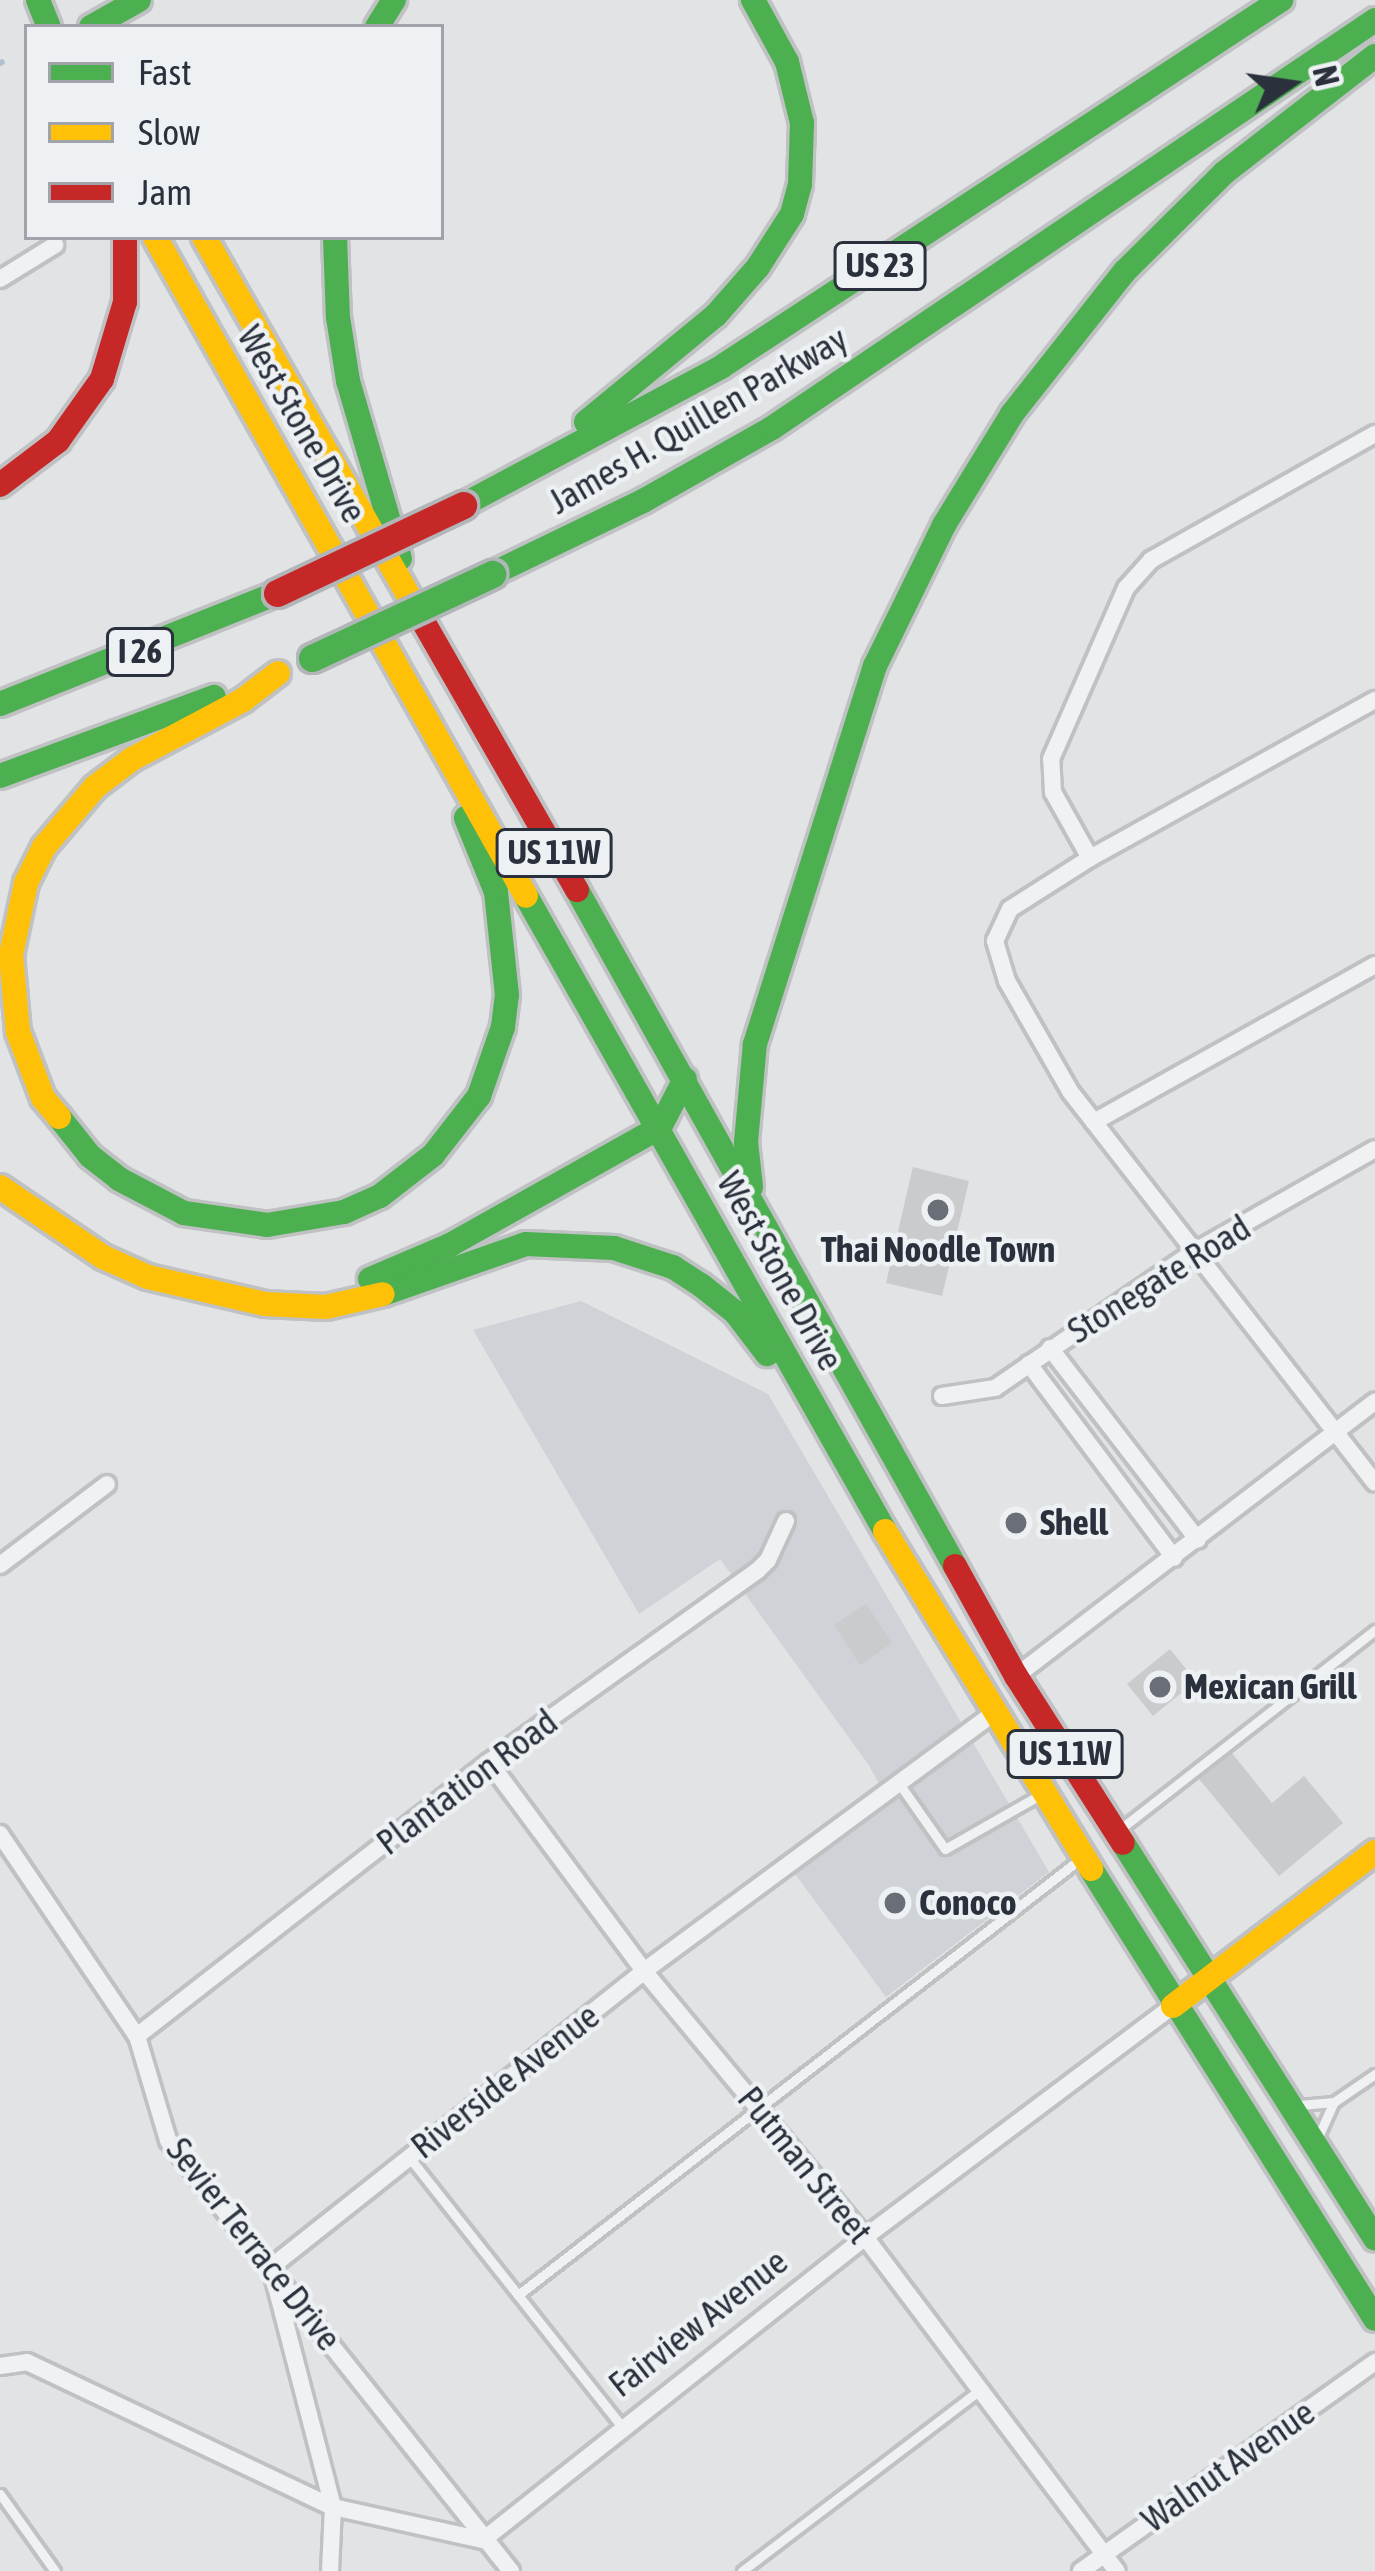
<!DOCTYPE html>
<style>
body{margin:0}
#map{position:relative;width:1375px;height:2571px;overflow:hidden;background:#e1e3e5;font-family:"Asap Condensed",sans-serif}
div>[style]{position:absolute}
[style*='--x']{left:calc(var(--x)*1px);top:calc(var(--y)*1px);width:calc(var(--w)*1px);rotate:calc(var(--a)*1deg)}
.built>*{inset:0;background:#cfd3d8}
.stream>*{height:6px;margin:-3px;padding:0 3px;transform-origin:3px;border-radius:3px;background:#b2c1cd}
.building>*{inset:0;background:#c9cbcd}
.roads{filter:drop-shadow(3px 0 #bfc1c3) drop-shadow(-3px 0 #bfc1c3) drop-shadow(0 3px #bfc1c3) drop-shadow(0 -3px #bfc1c3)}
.lane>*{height:9px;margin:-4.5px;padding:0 4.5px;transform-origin:4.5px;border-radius:4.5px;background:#eff1f2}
.street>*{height:16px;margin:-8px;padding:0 8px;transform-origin:8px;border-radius:8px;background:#eff1f2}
.fast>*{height:24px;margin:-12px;padding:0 12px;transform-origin:12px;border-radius:12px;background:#4caf50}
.slow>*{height:24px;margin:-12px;padding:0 12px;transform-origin:12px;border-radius:12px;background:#ffc107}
.jam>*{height:24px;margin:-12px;padding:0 12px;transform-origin:12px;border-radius:12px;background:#c62828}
.bridges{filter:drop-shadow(3px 0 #b3b6b9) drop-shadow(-3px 0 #b3b6b9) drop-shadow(0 3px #b3b6b9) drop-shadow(0 -3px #b3b6b9)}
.fast-bridge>*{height:27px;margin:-13.5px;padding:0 13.5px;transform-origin:13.5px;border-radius:13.5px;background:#4caf50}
.jam-bridge>*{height:27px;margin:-13.5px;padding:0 13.5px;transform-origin:13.5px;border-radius:13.5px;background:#c62828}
.dots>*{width:33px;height:33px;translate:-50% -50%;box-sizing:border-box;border:6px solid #eef1f4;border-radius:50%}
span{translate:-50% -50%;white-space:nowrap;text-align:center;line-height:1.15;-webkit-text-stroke:9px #eef1f4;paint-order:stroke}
.shield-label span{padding:3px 9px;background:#eef1f4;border:3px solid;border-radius:9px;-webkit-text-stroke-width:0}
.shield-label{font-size:33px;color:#2a313c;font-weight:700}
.street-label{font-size:36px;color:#2a313c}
.poi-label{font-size:36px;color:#2a313c;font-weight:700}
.left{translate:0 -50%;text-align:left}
.legend{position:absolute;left:24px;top:24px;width:420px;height:216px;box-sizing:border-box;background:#eef1f4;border:3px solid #a0a4aa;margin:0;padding:15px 21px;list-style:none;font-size:36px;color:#2a313c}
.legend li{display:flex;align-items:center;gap:24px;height:60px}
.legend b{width:60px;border:3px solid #a0a4aa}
.north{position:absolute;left:1231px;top:24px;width:120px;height:120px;-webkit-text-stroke:9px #eef1f4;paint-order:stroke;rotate:77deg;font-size:33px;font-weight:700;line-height:48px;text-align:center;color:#2a313c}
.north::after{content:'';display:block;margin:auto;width:42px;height:54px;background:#2a313c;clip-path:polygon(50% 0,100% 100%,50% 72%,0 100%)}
</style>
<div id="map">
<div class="built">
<div style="clip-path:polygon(581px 1301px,768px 1394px,1049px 1872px,886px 1997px,795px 1874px,891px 1804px,868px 1764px,720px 1559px,639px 1614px,473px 1330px)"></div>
</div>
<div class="stream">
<div style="--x:0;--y:63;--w:2;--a:-27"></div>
</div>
<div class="building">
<div style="clip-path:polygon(913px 1167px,969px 1181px,942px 1296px,886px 1283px)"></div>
<div style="clip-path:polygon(866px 1604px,892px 1643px,860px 1665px,834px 1625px)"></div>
<div style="clip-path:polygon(1170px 1649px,1196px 1681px,1153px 1716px,1127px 1684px)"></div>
<div style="clip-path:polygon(1232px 1753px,1272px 1803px,1304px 1776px,1343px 1823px,1279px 1876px,1199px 1779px)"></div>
</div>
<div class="roads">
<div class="lane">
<div style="--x:898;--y:1782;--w:82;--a:55"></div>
<div style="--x:945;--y:1849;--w:105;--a:-29.7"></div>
<div style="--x:1119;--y:1830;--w:325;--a:-38"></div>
<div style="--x:1299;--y:2105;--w:35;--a:-5"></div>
<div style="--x:1334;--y:2102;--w:50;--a:-34.3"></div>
<div style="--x:1319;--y:2135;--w:36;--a:-66"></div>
<div style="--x:409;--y:2157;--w:347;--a:51.7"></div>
<div style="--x:518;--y:2295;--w:711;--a:-37.8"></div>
<div style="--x:0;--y:2494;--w:95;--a:54.5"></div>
<div style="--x:742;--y:2571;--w:299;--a:-37.3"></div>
</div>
<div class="street">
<div style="--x:0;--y:279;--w:65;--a:-31.7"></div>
<div style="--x:1090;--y:858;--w:76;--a:-119.3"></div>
<div style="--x:1053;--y:792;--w:33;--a:-93"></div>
<div style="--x:1051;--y:759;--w:187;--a:-66.3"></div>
<div style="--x:1126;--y:588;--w:38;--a:-48"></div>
<div style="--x:1151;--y:560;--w:257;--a:-29.4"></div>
<div style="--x:1375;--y:965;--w:322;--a:150.8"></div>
<div style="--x:1094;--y:1122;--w:457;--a:52.1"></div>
<div style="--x:1094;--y:1122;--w:39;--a:-128"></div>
<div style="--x:1070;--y:1091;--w:127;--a:-119.8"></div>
<div style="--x:1007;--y:981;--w:42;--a:-106.7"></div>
<div style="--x:995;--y:941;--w:35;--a:-65"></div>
<div style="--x:1010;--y:909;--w:95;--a:-32.5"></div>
<div style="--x:1090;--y:858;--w:326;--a:-29"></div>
<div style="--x:1050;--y:1348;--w:242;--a:52.4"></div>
<div style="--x:1029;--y:1364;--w:242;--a:53.2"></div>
<div style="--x:942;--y:1396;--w:54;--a:-8.6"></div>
<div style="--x:995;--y:1388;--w:239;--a:-34.4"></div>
<div style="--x:1192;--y:1253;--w:210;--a:-29.6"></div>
<div style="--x:0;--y:1565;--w:134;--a:-37.1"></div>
<div style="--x:1016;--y:1676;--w:452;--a:-37.4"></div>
<div style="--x:489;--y:1762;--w:260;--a:53.4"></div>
<div style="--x:644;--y:1971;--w:346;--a:50.3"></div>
<div style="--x:865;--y:2237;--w:418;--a:53"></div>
<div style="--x:0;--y:1834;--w:244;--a:55.9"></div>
<div style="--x:137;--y:2036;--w:109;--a:73.4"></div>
<div style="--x:168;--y:2140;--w:551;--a:51.49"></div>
<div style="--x:137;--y:2036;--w:446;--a:-37.9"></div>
<div style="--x:489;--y:1762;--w:330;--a:-35.5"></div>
<div style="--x:758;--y:1570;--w:14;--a:-45"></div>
<div style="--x:768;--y:1560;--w:43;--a:-65.2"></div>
<div style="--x:0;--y:2366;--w:27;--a:-8"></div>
<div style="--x:27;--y:2362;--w:339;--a:25.4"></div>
<div style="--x:333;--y:2507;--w:154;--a:12.4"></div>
<div style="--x:483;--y:2540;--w:488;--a:-38.4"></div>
<div style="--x:865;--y:2237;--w:385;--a:-36.9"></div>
<div style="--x:330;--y:2571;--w:64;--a:-87.3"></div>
<div style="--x:333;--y:2507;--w:248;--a:-104.5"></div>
<div style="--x:271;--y:2267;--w:476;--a:-38.4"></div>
<div style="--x:644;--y:1971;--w:433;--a:-36.4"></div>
<div style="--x:1081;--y:2571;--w:361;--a:-35.4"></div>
</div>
<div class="fast">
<div style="--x:38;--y:0;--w:29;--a:68"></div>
<div style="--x:91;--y:27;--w:55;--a:-29.4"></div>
<div style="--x:377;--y:27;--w:32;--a:-58"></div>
<div style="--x:335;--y:237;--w:80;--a:87.9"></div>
<div style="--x:338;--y:317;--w:65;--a:81.1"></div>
<div style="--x:348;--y:381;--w:185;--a:73.7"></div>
<div style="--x:586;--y:422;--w:168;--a:-39.5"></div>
<div style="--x:716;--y:315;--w:64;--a:-48.8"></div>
<div style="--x:758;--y:267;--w:63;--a:-57.3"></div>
<div style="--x:792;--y:214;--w:31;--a:-75"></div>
<div style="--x:800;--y:184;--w:61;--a:-88.1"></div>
<div style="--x:802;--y:123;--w:63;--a:-103.8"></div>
<div style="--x:787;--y:62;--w:71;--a:-118.7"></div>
<div style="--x:463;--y:505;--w:293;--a:-28.1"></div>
<div style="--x:721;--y:367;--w:670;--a:-33.24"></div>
<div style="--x:492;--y:574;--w:168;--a:-25.8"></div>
<div style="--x:643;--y:501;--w:148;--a:-29.5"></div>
<div style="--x:772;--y:428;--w:728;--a:-34.08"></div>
<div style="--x:0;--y:704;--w:298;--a:-21.8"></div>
<div style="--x:0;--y:776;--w:228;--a:-20.3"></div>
<div style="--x:577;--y:890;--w:775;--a:60.79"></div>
<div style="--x:526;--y:896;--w:729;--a:60.52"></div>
<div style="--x:59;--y:1117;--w:50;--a:51.5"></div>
<div style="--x:90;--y:1156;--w:37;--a:38"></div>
<div style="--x:119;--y:1179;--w:73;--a:27.6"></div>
<div style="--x:184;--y:1213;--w:84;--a:8.2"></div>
<div style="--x:267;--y:1225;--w:78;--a:-9.6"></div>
<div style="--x:344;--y:1212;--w:39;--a:-24"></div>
<div style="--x:380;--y:1196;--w:67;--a:-37.7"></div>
<div style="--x:433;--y:1155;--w:75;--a:-52.1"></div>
<div style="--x:479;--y:1096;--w:73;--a:-70.8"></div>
<div style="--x:503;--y:1027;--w:32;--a:-83"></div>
<div style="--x:507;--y:995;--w:104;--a:-96.1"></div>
<div style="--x:496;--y:892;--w:80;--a:-112.1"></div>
<div style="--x:751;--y:1187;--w:45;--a:-96.3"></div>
<div style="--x:746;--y:1142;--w:98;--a:-84.8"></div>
<div style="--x:755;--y:1044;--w:397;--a:-72.4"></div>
<div style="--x:875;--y:666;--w:157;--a:-63.9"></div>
<div style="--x:944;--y:525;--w:130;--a:-58.5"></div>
<div style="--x:1012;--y:414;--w:182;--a:-51.7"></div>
<div style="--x:1125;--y:271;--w:139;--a:-44.7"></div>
<div style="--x:1224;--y:173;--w:191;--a:-37.8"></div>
<div style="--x:370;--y:1279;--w:87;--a:-23"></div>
<div style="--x:450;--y:1245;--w:241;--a:-29.3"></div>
<div style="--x:660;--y:1127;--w:54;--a:-62.5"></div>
<div style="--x:383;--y:1294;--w:151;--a:-19.3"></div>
<div style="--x:526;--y:1244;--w:88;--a:2.6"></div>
<div style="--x:614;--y:1248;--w:62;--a:17.9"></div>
<div style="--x:673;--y:1267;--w:33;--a:33"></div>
<div style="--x:701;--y:1285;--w:43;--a:38.5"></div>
<div style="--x:735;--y:1312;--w:53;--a:52.7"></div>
<div style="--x:1123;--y:1843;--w:469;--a:57.5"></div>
<div style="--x:1091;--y:1869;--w:532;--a:57.74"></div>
</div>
<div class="slow">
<div style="--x:155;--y:237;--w:756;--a:60.62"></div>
<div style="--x:204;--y:237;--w:428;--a:60.3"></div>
<div style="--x:59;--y:1117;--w:25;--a:-130"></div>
<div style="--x:43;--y:1098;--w:71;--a:-110.7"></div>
<div style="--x:18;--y:1032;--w:77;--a:-95.2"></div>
<div style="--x:11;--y:955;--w:74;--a:-78.2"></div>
<div style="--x:26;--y:883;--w:40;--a:-63.4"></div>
<div style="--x:44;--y:847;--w:79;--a:-49.6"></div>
<div style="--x:95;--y:787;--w:46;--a:-37.1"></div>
<div style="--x:132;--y:759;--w:126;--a:-28"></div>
<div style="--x:243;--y:700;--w:44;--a:-37.6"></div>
<div style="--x:0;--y:1187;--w:125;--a:34.2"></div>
<div style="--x:103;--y:1257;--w:49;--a:24"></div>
<div style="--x:148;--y:1277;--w:120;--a:13"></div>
<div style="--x:265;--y:1304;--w:61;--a:2.8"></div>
<div style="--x:326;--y:1307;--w:58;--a:-12.8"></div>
<div style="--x:885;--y:1531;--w:396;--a:58.6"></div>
<div style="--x:1173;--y:2006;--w:254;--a:-37.3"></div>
</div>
<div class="jam">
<div style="--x:0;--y:485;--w:73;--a:-37.2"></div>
<div style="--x:58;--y:441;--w:76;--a:-54.6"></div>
<div style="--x:102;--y:379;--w:80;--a:-73.4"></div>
<div style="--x:125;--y:302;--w:65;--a:-90"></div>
<div style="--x:416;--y:609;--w:324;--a:60.2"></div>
<div style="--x:955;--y:1566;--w:126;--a:61"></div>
<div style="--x:1016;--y:1676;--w:198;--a:57.4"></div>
</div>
</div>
<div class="bridges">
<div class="fast-bridge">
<div style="--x:312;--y:658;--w:199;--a:-25"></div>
</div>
<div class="jam-bridge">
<div style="--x:277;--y:593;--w:206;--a:-25.3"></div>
</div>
</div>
<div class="dots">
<div style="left:938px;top:1210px;background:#6a6f77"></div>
<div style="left:1016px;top:1523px;background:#6a6f77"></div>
<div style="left:1160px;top:1687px;background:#6a6f77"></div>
<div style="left:895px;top:1903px;background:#6a6f77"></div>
</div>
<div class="shield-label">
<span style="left:880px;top:266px">US 23</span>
<span style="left:140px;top:652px">I 26</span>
<span style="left:554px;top:853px">US 11W</span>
<span style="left:1065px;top:1754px">US 11W</span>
</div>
<div class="street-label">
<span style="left:698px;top:420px;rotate:-30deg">James H. Quillen Parkway</span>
<span style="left:302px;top:424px;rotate:60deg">West Stone Drive</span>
<span style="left:780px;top:1271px;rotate:61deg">West Stone Drive</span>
<span style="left:1159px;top:1279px;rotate:-32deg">Stonegate Road</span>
<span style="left:467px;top:1782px;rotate:-37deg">Plantation Road</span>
<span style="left:505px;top:2081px;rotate:-38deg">Riverside Avenue</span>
<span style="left:805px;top:2165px;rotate:51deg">Putman Street</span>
<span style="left:254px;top:2244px;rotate:52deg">Sevier Terrace Drive</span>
<span style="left:698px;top:2323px;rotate:-38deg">Fairview Avenue</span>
<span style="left:1228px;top:2466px;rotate:-35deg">Walnut Avenue</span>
</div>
<div class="poi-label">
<span style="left:938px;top:1250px">Thai Noodle Town</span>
<span class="left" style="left:1040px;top:1523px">Shell</span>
<span class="left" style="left:1184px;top:1687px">Mexican Grill</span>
<span class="left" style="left:919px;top:1903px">Conoco</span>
</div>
<ul class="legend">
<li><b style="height:15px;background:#4caf50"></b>Fast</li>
<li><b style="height:15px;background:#ffc107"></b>Slow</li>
<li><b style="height:15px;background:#c62828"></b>Jam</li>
</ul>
<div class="north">N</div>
</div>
